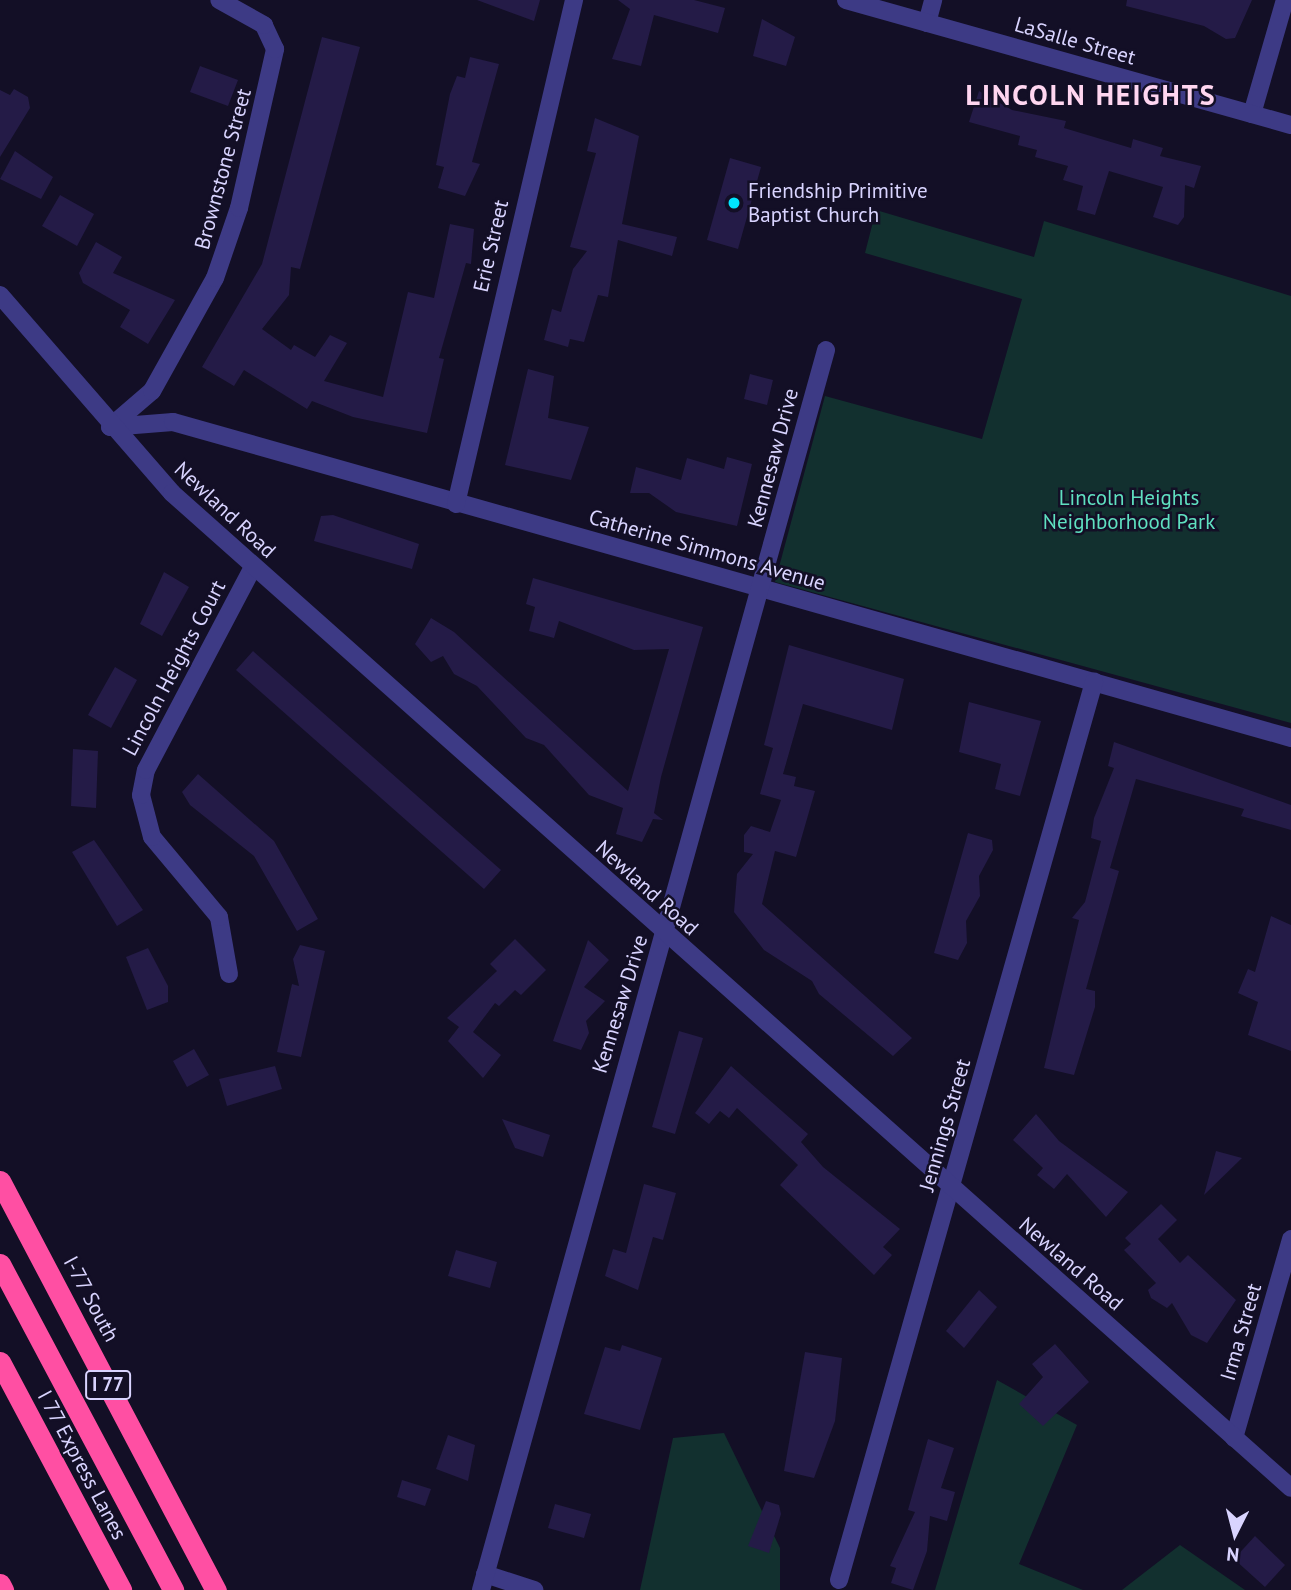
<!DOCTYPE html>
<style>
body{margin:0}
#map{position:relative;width:1291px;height:1590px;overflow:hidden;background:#130f26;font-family:"PT Sans",sans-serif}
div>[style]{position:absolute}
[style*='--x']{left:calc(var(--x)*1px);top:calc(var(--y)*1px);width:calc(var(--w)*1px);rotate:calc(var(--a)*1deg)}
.green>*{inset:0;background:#12302f}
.building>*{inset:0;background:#241b47}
.minor>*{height:18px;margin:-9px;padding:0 9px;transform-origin:9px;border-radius:9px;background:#3d3a85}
.tertiary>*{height:18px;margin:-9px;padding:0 9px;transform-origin:9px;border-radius:9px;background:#3d3a85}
.motorway>*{height:21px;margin:-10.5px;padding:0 10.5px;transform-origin:10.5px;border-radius:10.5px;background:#ff4fa3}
.dots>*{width:19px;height:19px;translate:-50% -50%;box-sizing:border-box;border:4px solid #130f26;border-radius:50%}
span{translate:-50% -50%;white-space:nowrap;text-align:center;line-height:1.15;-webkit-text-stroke:5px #130f26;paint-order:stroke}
.shield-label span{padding:2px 5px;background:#130f26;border:2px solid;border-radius:5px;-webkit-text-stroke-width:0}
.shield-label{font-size:19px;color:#d9d4ff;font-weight:700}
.street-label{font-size:21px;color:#d9d4ff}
.poi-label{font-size:21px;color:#d9d4ff}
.left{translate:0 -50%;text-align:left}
.park-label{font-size:21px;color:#5fe0c0}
.district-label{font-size:28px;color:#ffd6f0;font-weight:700;letter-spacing:2px}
.north{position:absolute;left:1200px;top:1499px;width:70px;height:70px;-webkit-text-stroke:5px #130f26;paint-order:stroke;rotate:186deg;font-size:19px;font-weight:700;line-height:28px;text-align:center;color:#d9d4ff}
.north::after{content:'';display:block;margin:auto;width:24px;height:32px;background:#d9d4ff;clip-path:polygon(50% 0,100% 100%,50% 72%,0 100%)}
</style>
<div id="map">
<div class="green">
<div style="clip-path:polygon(876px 210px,1034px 257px,1044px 221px,1291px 296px,1291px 723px,775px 582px,825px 396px,982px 439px,1022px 299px,865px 253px)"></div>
<div style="clip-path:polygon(997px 1380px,1077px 1425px,1019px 1564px,1083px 1590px,935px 1590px)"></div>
<div style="clip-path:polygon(724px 1433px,780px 1548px,780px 1590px,640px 1590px,673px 1438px)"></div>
<div style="clip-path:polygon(1180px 1545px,1245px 1590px,1122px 1590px)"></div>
</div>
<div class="building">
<div style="clip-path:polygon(477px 0,540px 0,534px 21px)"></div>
<div style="clip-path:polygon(618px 0,694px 0,725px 8px,718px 33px,654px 15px,641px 66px,612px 59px,630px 9px)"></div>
<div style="clip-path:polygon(1127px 0,1252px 0,1235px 38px,1226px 39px,1204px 26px,1126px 6px)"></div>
<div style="clip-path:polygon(762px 19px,795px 37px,786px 66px,753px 56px)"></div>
<div style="clip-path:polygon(322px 37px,360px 47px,300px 269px,291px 267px,289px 295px,262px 329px,291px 350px,294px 345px,315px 357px,330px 335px,347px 343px,324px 381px,383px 397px,408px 292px,434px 298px,450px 224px,474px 229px,471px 264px,466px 263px,439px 358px,444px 359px,427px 433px,353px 417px,312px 401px,307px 409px,244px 370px,234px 386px,202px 367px,262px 264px)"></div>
<div style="clip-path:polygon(470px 57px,499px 64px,472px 162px,480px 164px,465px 196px,438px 188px,444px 167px,436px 165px,450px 94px,457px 76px,465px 78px)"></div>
<div style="clip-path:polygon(200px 66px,238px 80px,228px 106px,190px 92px)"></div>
<div style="clip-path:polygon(14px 89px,28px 97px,30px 108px,0 157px,0 90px,10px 95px)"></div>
<div style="clip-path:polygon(979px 91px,1012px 110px,1066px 121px,1064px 128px,1131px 148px,1133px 139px,1163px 148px,1160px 156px,1201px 166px,1194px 188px,1185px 185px,1184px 217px,1178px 225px,1153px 217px,1163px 187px,1109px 171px,1095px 215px,1077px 210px,1083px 186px,1063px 180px,1068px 166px,1035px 157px,1037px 150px,1018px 145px,1020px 136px,969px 122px)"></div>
<div style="clip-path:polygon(595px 118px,639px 136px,622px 224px,677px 237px,672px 256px,618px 240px,608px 297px,598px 295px,584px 342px,570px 339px,568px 347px,544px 340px,552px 309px,561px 312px,573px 269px,587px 251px,570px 247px,596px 153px,587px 151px)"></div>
<div style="clip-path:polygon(15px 151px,53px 177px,41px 199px,0 179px)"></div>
<div style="clip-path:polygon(730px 158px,761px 167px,738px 249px,707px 240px)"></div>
<div style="clip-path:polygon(60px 195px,94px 214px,77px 246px,42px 226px)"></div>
<div style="clip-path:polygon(96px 242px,122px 257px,113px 273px,175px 300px,148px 344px,120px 327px,130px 310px,83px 283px,79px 273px)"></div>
<div style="clip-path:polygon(528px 369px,554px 376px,548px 418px,589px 427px,571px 480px,505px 465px)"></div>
<div style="clip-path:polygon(750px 374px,773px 380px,767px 405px,744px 399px)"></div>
<div style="clip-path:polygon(727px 457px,752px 464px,737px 526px,676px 512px,649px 493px,630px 493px,636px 467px,681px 480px,687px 458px,724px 469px)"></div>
<div style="clip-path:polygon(333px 515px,419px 544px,412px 569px,314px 541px,321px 516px)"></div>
<div style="clip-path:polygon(164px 572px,189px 587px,162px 636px,140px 624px)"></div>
<div style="clip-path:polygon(533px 578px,703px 627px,661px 777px,654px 813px,663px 820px,653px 819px,642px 842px,616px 834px,623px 808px,589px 795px,544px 745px,526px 738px,477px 686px,454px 674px,443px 656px,431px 662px,415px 644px,431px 618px,454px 632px,628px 791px,669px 649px,634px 650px,559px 621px,554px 638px,529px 631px,535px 607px,526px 604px)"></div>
<div style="clip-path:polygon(789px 645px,904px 679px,892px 730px,803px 704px,783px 774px,796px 777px,794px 786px,815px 791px,796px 857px,775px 851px,762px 904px,912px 1038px,893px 1056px,819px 994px,812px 981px,764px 950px,734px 912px,737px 874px,753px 854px,744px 852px,744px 835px,751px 826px,770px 832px,781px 800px,760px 794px,773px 748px,764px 745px)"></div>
<div style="clip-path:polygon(253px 651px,501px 870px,484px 889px,236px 670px)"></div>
<div style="clip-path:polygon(115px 667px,137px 680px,111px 728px,88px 715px)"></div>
<div style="clip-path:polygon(969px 702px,1041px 721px,1020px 796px,995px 789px,1001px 764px,959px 752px)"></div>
<div style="clip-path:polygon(1114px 742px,1291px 805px,1291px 830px,1241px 816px,1244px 809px,1136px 779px,1110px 868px,1119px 871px,1086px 989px,1095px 991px,1095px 1007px,1074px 1075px,1044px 1068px,1079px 920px,1072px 918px,1085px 902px,1101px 841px,1091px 838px,1094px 818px,1114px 768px,1108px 766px)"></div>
<div style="clip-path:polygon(73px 749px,98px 751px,96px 808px,71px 806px)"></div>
<div style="clip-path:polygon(198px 774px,274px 841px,318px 919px,297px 931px,254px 856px,190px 805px,182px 792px)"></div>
<div style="clip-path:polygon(968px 833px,992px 840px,993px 850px,979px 876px,980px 896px,966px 921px,967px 943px,958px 960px,934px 953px)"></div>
<div style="clip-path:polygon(94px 840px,143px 910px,117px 926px,72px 852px)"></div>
<div style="clip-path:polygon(1271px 916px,1291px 925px,1291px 1051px,1248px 1035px,1258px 1002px,1238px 993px,1248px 969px,1255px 972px)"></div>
<div style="clip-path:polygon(515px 939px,546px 970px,521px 995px,515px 990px,499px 1006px,495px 1003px,473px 1032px,501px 1055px,483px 1078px,448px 1041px,459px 1027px,447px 1018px,497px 971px,490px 964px)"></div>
<div style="clip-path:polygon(588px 940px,609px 960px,584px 987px,605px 1001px,586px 1021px,589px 1033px,581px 1050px,553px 1041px)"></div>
<div style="clip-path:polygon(300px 945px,325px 951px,301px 1057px,277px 1052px,292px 984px,299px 986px,293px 959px)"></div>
<div style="clip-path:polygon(148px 948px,168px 986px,168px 1002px,147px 1010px,126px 957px)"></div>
<div style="clip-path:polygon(679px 1031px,703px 1038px,675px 1134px,652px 1127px)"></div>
<div style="clip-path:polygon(194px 1049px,209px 1075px,187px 1087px,173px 1061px)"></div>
<div style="clip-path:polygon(275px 1066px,282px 1089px,227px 1106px,219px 1079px)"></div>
<div style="clip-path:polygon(731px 1066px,808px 1134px,801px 1142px,823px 1167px,900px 1229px,883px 1247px,892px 1255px,874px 1275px,780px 1185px,798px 1165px,737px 1108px,729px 1118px,720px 1111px,709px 1124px,695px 1113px)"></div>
<div style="clip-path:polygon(1036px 1114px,1059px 1141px,1128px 1192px,1106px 1217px,1067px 1174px,1054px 1189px,1037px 1175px,1043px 1168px,1013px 1140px)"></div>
<div style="clip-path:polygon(502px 1119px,550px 1135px,543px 1157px,515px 1148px)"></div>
<div style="clip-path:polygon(1216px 1151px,1242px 1158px,1204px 1195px)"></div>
<div style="clip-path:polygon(644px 1184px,676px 1193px,663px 1240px,653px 1237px,638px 1290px,605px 1276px,613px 1249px,626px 1253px)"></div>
<div style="clip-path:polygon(1161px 1204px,1177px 1220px,1158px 1239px,1180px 1263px,1188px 1255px,1236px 1300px,1207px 1343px,1191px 1335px,1172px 1303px,1167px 1308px,1151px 1298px,1148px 1290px,1156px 1283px,1124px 1250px,1131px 1244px,1125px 1238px)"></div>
<div style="clip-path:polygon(456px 1250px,497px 1262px,490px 1288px,448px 1276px)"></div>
<div style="clip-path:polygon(979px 1290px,997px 1307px,964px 1348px,946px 1331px)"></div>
<div style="clip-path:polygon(1055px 1344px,1089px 1382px,1043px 1426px,1019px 1404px,1043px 1377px,1032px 1364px)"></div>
<div style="clip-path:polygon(622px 1345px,662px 1358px,640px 1430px,584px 1414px,605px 1347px,620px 1351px)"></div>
<div style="clip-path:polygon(805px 1352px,842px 1358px,835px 1421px,814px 1478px,784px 1471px)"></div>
<div style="clip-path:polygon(448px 1435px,475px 1445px,468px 1481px,436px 1469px)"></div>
<div style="clip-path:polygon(928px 1439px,954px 1448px,941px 1488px,955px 1492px,947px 1521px,930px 1516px,927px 1551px,913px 1590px,891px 1583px,896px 1568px,890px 1566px,915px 1512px,908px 1510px)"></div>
<div style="clip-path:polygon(402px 1480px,431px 1489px,425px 1506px,397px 1497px)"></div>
<div style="clip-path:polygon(766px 1501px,779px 1505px,781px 1514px,769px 1553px,748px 1546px)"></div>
<div style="clip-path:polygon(555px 1504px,591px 1514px,584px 1538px,548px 1528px)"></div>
<div style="clip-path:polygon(1255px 1536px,1285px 1565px,1265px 1587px,1234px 1559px)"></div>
</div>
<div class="minor">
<div style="--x:927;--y:23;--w:24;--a:-75"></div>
<div style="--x:1252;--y:114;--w:119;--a:-73.9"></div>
<div style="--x:110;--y:427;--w:63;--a:-4.5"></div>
<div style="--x:173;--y:422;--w:1162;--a:15.78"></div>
<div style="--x:110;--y:427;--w:55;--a:-40.6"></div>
<div style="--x:152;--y:391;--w:129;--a:-60.9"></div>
<div style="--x:215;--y:278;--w:74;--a:-71.1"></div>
<div style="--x:239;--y:208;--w:163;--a:-77.2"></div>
<div style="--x:275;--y:49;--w:26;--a:-115"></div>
<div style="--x:264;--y:25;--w:51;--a:-150.9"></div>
<div style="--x:456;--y:504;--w:518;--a:-76.82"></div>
<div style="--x:229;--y:974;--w:58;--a:-100"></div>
<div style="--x:219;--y:917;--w:104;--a:-129.9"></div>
<div style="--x:152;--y:837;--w:43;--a:-104.7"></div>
<div style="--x:141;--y:795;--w:25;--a:-79"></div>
<div style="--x:146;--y:770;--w:229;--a:-62.2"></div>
<div style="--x:1234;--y:1438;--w:207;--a:-74"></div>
<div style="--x:485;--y:1574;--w:52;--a:18.1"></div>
<div style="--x:839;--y:1580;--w:934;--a:-74.15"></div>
<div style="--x:481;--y:1590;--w:1287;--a:-74.45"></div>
</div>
<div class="tertiary">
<div style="--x:846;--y:0;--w:462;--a:15.7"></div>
<div style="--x:0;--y:295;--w:262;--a:49"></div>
<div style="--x:172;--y:493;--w:1497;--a:41.64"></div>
</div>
<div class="motorway">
<div style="--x:0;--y:1181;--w:463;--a:62.2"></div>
<div style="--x:0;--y:1264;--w:369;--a:62"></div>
<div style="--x:0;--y:1362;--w:258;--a:62"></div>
<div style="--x:0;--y:1584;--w:7;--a:63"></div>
</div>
<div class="dots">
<div style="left:734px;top:203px;background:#00e5ff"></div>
</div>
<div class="shield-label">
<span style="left:108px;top:1385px">I 77</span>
</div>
<div class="street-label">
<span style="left:1075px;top:41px;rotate:16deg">LaSalle Street</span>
<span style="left:223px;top:169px;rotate:-75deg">Brownstone Street</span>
<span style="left:491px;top:246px;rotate:-77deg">Erie Street</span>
<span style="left:773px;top:458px;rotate:-75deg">Kennesaw Drive</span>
<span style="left:225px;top:510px;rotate:43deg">Newland Road</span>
<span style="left:707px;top:550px;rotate:16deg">Catherine Simmons Avenue</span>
<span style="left:174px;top:668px;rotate:-62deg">Lincoln Heights Court</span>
<span style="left:647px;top:888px;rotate:42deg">Newland Road</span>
<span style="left:620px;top:1004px;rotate:-73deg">Kennesaw Drive</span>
<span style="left:945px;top:1125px;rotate:-74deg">Jennings Street</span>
<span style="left:1071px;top:1264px;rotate:41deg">Newland Road</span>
<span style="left:91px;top:1299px;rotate:62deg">I-77 South</span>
<span style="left:1241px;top:1332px;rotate:-74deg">Irma Street</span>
<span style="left:82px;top:1465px;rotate:62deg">I 77 Express Lanes</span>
</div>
<div class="poi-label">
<span class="left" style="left:748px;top:203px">Friendship Primitive<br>Baptist Church</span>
</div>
<div class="park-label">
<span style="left:1129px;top:510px">Lincoln Heights<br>Neighborhood Park</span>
</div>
<div class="district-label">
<span style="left:1091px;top:95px">LINCOLN HEIGHTS</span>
</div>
<div class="north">N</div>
</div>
